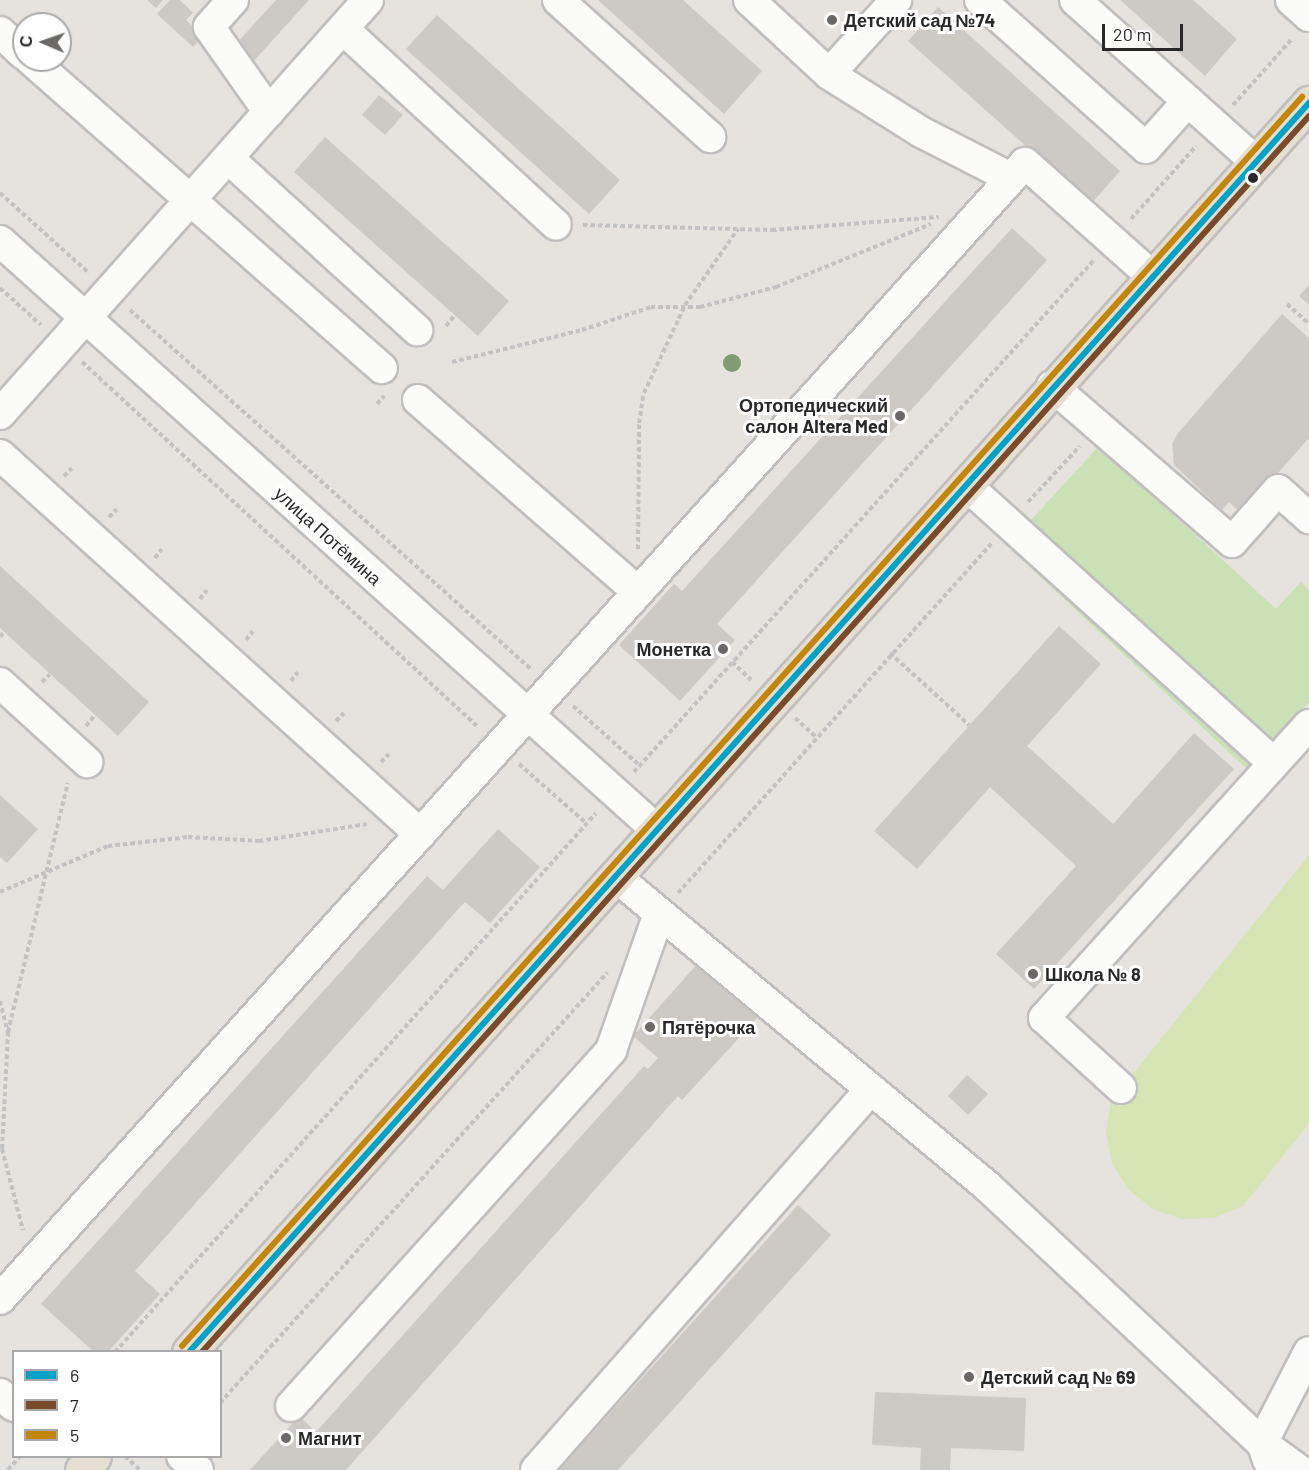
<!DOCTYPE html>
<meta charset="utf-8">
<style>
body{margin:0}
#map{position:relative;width:1309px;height:1470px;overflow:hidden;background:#e6e2dd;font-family:Barlow,sans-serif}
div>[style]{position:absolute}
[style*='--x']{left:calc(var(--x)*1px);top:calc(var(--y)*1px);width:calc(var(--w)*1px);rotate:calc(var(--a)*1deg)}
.green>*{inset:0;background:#cae1b6}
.pitch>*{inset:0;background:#d6e5b3}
.building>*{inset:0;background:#cdcac6}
.path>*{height:4px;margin-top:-2px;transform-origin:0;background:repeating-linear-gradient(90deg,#c3c2c2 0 4.5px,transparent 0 7.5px)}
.roads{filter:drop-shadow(2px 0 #c0bebf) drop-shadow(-2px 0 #c0bebf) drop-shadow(0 2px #c0bebf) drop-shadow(0 -2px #c0bebf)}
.minor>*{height:30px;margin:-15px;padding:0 15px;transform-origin:15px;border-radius:15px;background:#fbfbfa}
.major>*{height:33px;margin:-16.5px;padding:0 16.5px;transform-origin:16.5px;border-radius:16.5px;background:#e5dfd2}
.bus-1>*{height:6px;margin:-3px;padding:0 3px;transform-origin:3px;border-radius:3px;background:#02a3c6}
.bus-2>*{height:6px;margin:-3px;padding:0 3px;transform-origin:3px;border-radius:3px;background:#7a4b2a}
.bus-3>*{height:6px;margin:-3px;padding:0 3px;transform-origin:3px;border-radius:3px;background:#c3860a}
.trees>*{width:18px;height:18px;margin:-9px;border-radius:50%;background:#819c72}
.dots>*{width:16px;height:16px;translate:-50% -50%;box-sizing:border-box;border:3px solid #fff;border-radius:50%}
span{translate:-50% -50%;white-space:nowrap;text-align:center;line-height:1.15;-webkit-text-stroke:6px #fff;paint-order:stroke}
.poi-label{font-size:18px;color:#282828;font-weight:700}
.left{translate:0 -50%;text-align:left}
.right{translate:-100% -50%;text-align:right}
.street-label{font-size:18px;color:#282828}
.legend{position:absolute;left:12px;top:1350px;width:210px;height:108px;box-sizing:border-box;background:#fff;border:2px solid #a9a9a9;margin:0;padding:8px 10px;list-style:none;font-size:18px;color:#282828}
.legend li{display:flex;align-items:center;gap:12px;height:30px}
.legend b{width:30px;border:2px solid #a9a9a9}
.north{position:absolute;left:12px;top:12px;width:60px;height:60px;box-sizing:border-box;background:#fff;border:2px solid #a9a9a9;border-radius:50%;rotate:272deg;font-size:16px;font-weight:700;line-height:24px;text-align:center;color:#282828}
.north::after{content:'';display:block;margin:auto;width:21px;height:27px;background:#6a6967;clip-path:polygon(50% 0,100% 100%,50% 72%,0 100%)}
.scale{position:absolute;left:1102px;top:24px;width:81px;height:27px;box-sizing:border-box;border:3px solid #282828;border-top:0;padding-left:8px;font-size:18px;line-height:21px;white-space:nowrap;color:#282828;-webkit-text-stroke:4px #fff;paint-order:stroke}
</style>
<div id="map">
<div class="green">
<div style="clip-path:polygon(1099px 446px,1276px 609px,1301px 582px,1309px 590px,1309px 702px,1247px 769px,1007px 546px)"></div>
</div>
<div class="pitch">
<div style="clip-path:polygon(1309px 855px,1309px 1123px,1243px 1206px,1214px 1218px,1182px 1219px,1153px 1209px,1128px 1189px,1112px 1163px,1106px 1132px,1111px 1101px)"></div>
</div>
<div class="building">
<div style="clip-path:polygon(147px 0,163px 0,156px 8px)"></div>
<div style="clip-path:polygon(170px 0,180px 0,193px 13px,186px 20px,204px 36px,193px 47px,157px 14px)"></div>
<div style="clip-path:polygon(276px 0,309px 0,252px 63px,234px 46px)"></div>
<div style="clip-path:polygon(598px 0,683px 0,762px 71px,724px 114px)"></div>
<div style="clip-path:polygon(1120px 0,1193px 0,1237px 39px,1205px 76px)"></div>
<div style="clip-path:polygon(938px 7px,1120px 171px,1091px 204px,908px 41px)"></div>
<div style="clip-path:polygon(437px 15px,620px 180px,589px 214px,406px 49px)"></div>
<div style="clip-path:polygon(379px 95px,403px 115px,385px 135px,362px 115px)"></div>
<div style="clip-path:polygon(325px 137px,509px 301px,478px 336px,294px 172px)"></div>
<div style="clip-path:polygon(1012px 228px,1047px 260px,717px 624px,735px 640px,680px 701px,619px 645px,674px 584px,682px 591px)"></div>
<div style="clip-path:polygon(1309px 285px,1309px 305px,1299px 296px)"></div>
<div style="clip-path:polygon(1282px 314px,1309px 338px,1309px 438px,1242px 514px,1229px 502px,1222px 510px,1174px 465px,1172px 444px,1178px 433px)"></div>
<div style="clip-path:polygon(0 566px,149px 702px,118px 736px,0 628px)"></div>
<div style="clip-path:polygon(1059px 626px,1101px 664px,1027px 746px,1113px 824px,1194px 733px,1234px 769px,1034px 989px,996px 954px,1076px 866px,990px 787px,917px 869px,874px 831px)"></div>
<div style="clip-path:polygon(0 795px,38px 829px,7px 863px,0 857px)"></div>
<div style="clip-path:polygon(498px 829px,540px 867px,490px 923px,465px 902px,461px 906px,135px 1271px,160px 1294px,108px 1352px,94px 1352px,41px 1304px,427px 876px,443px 890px)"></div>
<div style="clip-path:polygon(699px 962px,759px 1016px,682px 1100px,678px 1096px,346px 1470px,250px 1470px,299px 1416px,316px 1432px,644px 1066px,648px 1069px,658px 1058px,633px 1036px)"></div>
<div style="clip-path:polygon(967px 1075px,988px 1094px,968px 1115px,948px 1096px)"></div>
<div style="clip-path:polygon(798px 1205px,831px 1235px,618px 1470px,559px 1470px)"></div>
<div style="clip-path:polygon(875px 1392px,1026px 1398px,1024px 1451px,951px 1448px,950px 1470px,920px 1470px,921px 1448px,872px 1445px)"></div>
</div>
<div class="path">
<div style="--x:1233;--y:105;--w:89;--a:-48.2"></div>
<div style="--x:0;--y:193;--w:120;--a:42"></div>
<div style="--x:1131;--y:219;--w:98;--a:-48.3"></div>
<div style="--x:583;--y:225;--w:189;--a:1.5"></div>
<div style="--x:772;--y:230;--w:167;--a:-4.5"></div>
<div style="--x:0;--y:288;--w:55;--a:42.1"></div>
<div style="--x:1287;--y:304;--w:30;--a:42"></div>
<div style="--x:130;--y:310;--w:538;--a:41.84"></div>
<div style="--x:446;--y:326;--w:14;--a:-51"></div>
<div style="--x:82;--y:362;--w:539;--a:42.67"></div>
<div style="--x:452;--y:362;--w:134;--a:-13.8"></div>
<div style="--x:582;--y:330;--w:73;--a:-18.4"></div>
<div style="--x:651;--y:307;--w:49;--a:0"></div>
<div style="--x:700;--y:307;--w:79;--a:-14.7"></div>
<div style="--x:776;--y:287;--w:167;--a:-22.1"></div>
<div style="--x:377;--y:404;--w:11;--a:-49"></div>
<div style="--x:64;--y:476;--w:11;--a:-45"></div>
<div style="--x:1028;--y:502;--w:76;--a:-47.1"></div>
<div style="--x:109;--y:517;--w:11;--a:-45"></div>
<div style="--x:638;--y:549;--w:126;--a:-89.5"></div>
<div style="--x:639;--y:423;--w:30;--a:-81"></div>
<div style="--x:644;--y:393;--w:97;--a:-65"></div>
<div style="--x:685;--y:305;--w:93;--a:-55.1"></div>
<div style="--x:155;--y:558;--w:11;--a:-52"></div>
<div style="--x:200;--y:599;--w:11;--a:-52"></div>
<div style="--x:0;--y:637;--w:6;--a:-51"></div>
<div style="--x:246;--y:640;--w:11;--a:-52"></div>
<div style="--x:890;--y:653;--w:107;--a:42.3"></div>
<div style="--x:732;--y:662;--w:26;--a:43"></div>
<div style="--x:291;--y:681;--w:11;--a:-52"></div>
<div style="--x:42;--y:682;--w:11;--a:-45"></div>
<div style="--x:573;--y:706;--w:90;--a:41.8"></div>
<div style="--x:795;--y:718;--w:28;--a:42"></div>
<div style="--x:336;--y:721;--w:11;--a:-45"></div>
<div style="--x:86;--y:726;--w:14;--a:-51"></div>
<div style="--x:381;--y:762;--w:11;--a:-45"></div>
<div style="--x:519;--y:764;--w:89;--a:41.4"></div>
<div style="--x:634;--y:772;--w:688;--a:-48.06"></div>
<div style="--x:0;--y:892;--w:117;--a:-23.1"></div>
<div style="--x:108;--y:846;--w:81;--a:-6.4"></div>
<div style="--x:188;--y:837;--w:71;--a:3.2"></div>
<div style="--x:259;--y:841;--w:109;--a:-8.9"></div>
<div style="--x:678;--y:893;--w:469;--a:-48.1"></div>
<div style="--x:0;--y:1001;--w:32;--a:76"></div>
<div style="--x:8;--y:1032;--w:117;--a:92.9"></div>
<div style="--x:2;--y:1149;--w:84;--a:75.5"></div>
<div style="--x:8;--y:1032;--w:256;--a:-76.5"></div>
<div style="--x:115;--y:1352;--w:722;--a:-48.25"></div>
<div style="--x:220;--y:1403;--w:579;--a:-48.01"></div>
<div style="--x:125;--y:1456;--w:21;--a:43"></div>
<div style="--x:8;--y:1470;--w:18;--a:-49"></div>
</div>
<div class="roads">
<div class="minor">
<div style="--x:233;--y:0;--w:36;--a:132"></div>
<div style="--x:209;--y:27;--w:104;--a:54.8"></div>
<div style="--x:558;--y:0;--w:205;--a:42"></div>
<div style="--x:749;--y:0;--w:109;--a:42.8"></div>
<div style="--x:829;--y:74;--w:109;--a:32.2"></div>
<div style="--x:921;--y:132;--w:101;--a:27.1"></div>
<div style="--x:980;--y:0;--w:222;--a:41.7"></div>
<div style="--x:1146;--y:148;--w:63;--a:-48.2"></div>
<div style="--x:1075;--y:0;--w:243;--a:41.8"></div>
<div style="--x:1291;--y:0;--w:24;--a:42"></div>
<div style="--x:343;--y:29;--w:289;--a:42.6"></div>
<div style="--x:0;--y:32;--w:33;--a:43"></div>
<div style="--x:31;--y:60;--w:467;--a:41.3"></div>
<div style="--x:829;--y:74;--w:100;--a:-47.8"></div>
<div style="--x:228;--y:158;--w:256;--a:42.3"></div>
<div style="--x:0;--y:241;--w:882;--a:41.88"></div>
<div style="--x:1052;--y:386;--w:238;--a:40.9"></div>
<div style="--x:1232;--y:542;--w:69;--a:-48.5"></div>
<div style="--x:1278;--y:490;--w:42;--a:42.1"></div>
<div style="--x:418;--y:400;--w:291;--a:41.1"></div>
<div style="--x:0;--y:414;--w:554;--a:-48.37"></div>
<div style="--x:0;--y:455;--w:566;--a:42.06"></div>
<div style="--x:420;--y:834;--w:903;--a:-47.96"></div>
<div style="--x:1025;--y:163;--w:171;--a:41.7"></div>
<div style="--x:966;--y:485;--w:415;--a:42.1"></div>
<div style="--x:0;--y:683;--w:118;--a:42.2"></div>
<div style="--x:615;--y:876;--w:486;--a:39.8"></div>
<div style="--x:988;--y:1187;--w:375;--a:43.1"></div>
<div style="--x:1262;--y:1443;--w:46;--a:36.1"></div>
<div style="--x:1121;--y:1088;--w:104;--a:-137.7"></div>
<div style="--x:1044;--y:1018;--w:395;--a:-47.9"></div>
<div style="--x:0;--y:1299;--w:627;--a:-47.91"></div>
<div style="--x:0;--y:1394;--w:18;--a:41"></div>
<div style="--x:291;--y:1406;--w:479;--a:-48"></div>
<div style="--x:611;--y:1050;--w:144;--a:-70.6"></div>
<div style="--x:182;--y:1456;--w:21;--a:41"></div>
<div style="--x:1268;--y:1460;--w:18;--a:-109"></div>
<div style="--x:1262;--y:1443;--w:102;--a:-62.7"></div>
<div style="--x:536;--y:1470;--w:507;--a:-48.68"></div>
</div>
<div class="major">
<div style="--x:189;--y:1352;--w:1678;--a:-48.12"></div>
<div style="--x:82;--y:1470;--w:18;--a:-49"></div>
</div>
</div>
<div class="bus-1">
<div style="--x:189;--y:1352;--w:1678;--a:-48.12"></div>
</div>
<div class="bus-2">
<div style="--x:202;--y:1352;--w:1659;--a:-48.15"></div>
</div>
<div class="bus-3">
<div style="--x:182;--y:1346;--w:1678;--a:-48.12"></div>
</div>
<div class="trees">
<div style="left:732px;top:363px"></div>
</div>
<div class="dots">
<div style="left:832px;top:20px;background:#6a6967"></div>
<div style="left:1253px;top:178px;background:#282828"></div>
<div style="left:900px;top:416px;background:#6a6967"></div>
<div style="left:723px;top:649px;background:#6a6967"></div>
<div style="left:1033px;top:974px;background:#6a6967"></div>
<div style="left:650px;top:1027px;background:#6a6967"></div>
<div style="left:969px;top:1377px;background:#6a6967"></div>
<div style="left:286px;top:1438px;background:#6a6967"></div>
</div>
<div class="poi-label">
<span class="left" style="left:844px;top:20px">Детский сад №74</span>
<span class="right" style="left:888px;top:416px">Ортопедический<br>салон Altera Med</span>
<span class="right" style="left:711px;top:649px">Монетка</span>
<span class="left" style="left:1045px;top:974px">Школа № 8</span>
<span class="left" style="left:662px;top:1027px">Пятёрочка</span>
<span class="left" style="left:981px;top:1377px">Детский сад № 69</span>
<span class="left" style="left:298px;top:1438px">Магнит</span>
</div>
<div class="street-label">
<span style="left:328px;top:536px;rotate:42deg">улица Потёмина</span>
</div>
<ul class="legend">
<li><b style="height:8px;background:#02a3c6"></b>6</li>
<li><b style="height:8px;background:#7a4b2a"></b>7</li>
<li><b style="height:8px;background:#c3860a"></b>5</li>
</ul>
<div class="north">С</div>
<div class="scale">20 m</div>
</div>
